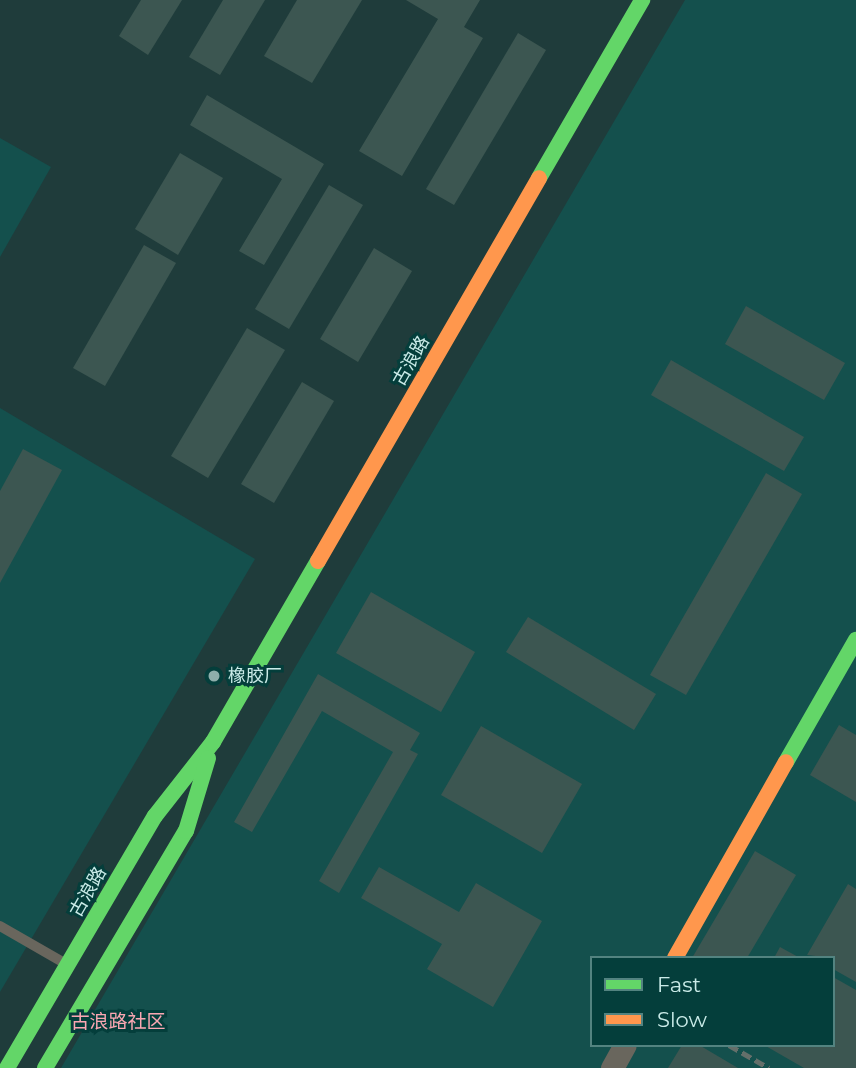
<!DOCTYPE html>
<meta charset="utf-8">
<style>
body{margin:0}
#map{position:relative;width:856px;height:1068px;overflow:hidden;background:#1f3c3b;font-family:Montserrat,"Noto Sans SC",sans-serif}
div>[style]{position:absolute}
[style*='--x']{left:calc(var(--x)*1px);top:calc(var(--y)*1px);width:calc(var(--w)*1px);rotate:calc(var(--a)*1deg)}
.built>*{inset:0;background:#14504d}
.building>*{inset:0;background:#3c5651}
.lane>*{height:10px;margin:-5px;padding:0 5px;transform-origin:5px;border-radius:5px;background:#69665d}
.street>*{height:23px;margin:-11.5px;padding:0 11.5px;transform-origin:11.5px;border-radius:11.5px;background:#69665d}
.fast>*{height:16px;margin:-8px;padding:0 8px;transform-origin:8px;border-radius:8px;background:#63d668}
.slow>*{height:16px;margin:-8px;padding:0 8px;transform-origin:8px;border-radius:8px;background:#ff974d}
.rail>*{height:5px;margin-top:-2.5px;transform-origin:0;background:repeating-linear-gradient(90deg,#646f6a 0 10px,transparent 0 15px)}
.dots>*{width:19px;height:19px;translate:-50% -50%;box-sizing:border-box;border:4px solid #043e3b;border-radius:50%}
span{translate:-50% -50%;white-space:nowrap;text-align:center;line-height:1.15;-webkit-text-stroke:6px #043e3b;paint-order:stroke}
.street-label{font-size:18px;color:#caebe8}
.poi-label{font-size:18px;color:#caebe8}
.left{translate:0 -50%;text-align:left}
.neighbourhood-label{font-size:19px;color:#faa7b2}
.legend{position:absolute;left:590px;top:956px;width:245px;height:91px;box-sizing:border-box;background:#043e3b;border:2px solid #538380;margin:0;padding:9px 12px;list-style:none;font-size:21px;color:#caebe8}
.legend li{display:flex;align-items:center;gap:14px;height:35px}
.legend b{width:35px;border:2px solid #538380}
</style>
<div id="map">
<div class="built">
<div style="clip-path:polygon(evenodd,685px 0,856px 0,856px 1068px,61px 1068px,685px 0,592px 958px,833px 958px,833px 1045px,592px 1045px,592px 958px)"></div>
<div style="clip-path:polygon(0 138px,51px 167px,0 257px)"></div>
<div style="clip-path:polygon(0 408px,255px 559px,0 992px)"></div>
</div>
<div class="building">
<div style="clip-path:polygon(141px 0,182px 0,148px 55px,119px 36px)"></div>
<div style="clip-path:polygon(223px 0,265px 0,220px 75px,189px 57px)"></div>
<div style="clip-path:polygon(297px 0,362px 0,312px 83px,264px 56px)"></div>
<div style="clip-path:polygon(406px 0,480px 0,464px 27px,483px 38px,402px 176px,359px 151px,438px 19px)"></div>
<div style="clip-path:polygon(518px 33px,546px 50px,454px 205px,426px 189px)"></div>
<div style="clip-path:polygon(207px 95px,324px 164px,264px 265px,239px 251px,282px 179px,190px 125px)"></div>
<div style="clip-path:polygon(180px 153px,223px 178px,178px 255px,135px 229px)"></div>
<div style="clip-path:polygon(329px 185px,363px 205px,289px 329px,255px 309px)"></div>
<div style="clip-path:polygon(144px 245px,176px 263px,105px 386px,73px 368px)"></div>
<div style="clip-path:polygon(374px 248px,412px 271px,358px 362px,320px 339px)"></div>
<div style="clip-path:polygon(746px 306px,845px 363px,824px 400px,725px 344px)"></div>
<div style="clip-path:polygon(247px 328px,285px 350px,208px 478px,171px 456px)"></div>
<div style="clip-path:polygon(671px 360px,804px 437px,784px 471px,651px 395px)"></div>
<div style="clip-path:polygon(302px 382px,334px 401px,274px 503px,241px 484px)"></div>
<div style="clip-path:polygon(23px 449px,62px 470px,0 583px,0 491px)"></div>
<div style="clip-path:polygon(766px 473px,802px 494px,686px 695px,650px 675px)"></div>
<div style="clip-path:polygon(371px 592px,475px 652px,441px 712px,336px 653px)"></div>
<div style="clip-path:polygon(528px 617px,656px 694px,634px 730px,506px 652px)"></div>
<div style="clip-path:polygon(318px 674px,420px 733px,410px 750px,418px 754px,339px 893px,319px 881px,393px 752px,322px 711px,252px 832px,234px 822px)"></div>
<div style="clip-path:polygon(839px 725px,856px 735px,856px 802px,810px 775px)"></div>
<div style="clip-path:polygon(481px 726px,582px 784px,542px 853px,441px 795px)"></div>
<div style="clip-path:polygon(755px 851px,796px 875px,747px 958px,692px 958px)"></div>
<div style="clip-path:polygon(379px 867px,459px 912px,476px 883px,542px 921px,493px 1007px,427px 969px,442px 944px,361px 898px)"></div>
<div style="clip-path:polygon(848px 884px,856px 889px,856px 982px,833px 969px,833px 958px,807px 955px)"></div>
<div style="clip-path:polygon(780px 947px,800px 958px,774px 958px)"></div>
<div style="clip-path:polygon(833px 977px,856px 990px,856px 1068px,804px 1068px,764px 1045px,833px 1045px)"></div>
<div style="clip-path:polygon(682px 1045px,699px 1045px,738px 1068px,668px 1068px)"></div>
</div>
<div class="lane">
<div style="--x:0;--y:926;--w:76;--a:29.9"></div>
</div>
<div class="street">
<div style="--x:612;--y:1068;--w:26;--a:-61"></div>
</div>
<div class="fast">
<div style="--x:539;--y:178;--w:206;--a:-59.9"></div>
<div style="--x:786;--y:762;--w:141;--a:-60.2"></div>
<div style="--x:7;--y:1068;--w:292;--a:-59.6"></div>
<div style="--x:155;--y:816;--w:94;--a:-51.9"></div>
<div style="--x:213;--y:742;--w:209;--a:-59.9"></div>
<div style="--x:45;--y:1068;--w:276;--a:-59.3"></div>
<div style="--x:186;--y:831;--w:76;--a:-73.2"></div>
</div>
<div class="slow">
<div style="--x:318;--y:561;--w:442;--a:-60"></div>
<div style="--x:675;--y:958;--w:225;--a:-60.5"></div>
</div>
<div class="rail">
<div style="--x:729;--y:1045;--w:46;--a:29.9"></div>
</div>
<div class="dots">
<div style="left:214px;top:676px;background:#8eaeab"></div>
</div>
<div class="street-label">
<span style="left:411px;top:361px;rotate:-60deg">古浪路</span>
<span style="left:88px;top:892px;rotate:-60deg">古浪路</span>
</div>
<div class="poi-label">
<span class="left" style="left:228px;top:676px">橡胶厂</span>
</div>
<div class="neighbourhood-label">
<span style="left:118px;top:1022px">古浪路社区</span>
</div>
<ul class="legend">
<li><b style="height:9px;background:#63d668"></b>Fast</li>
<li><b style="height:9px;background:#ff974d"></b>Slow</li>
</ul>
</div>
